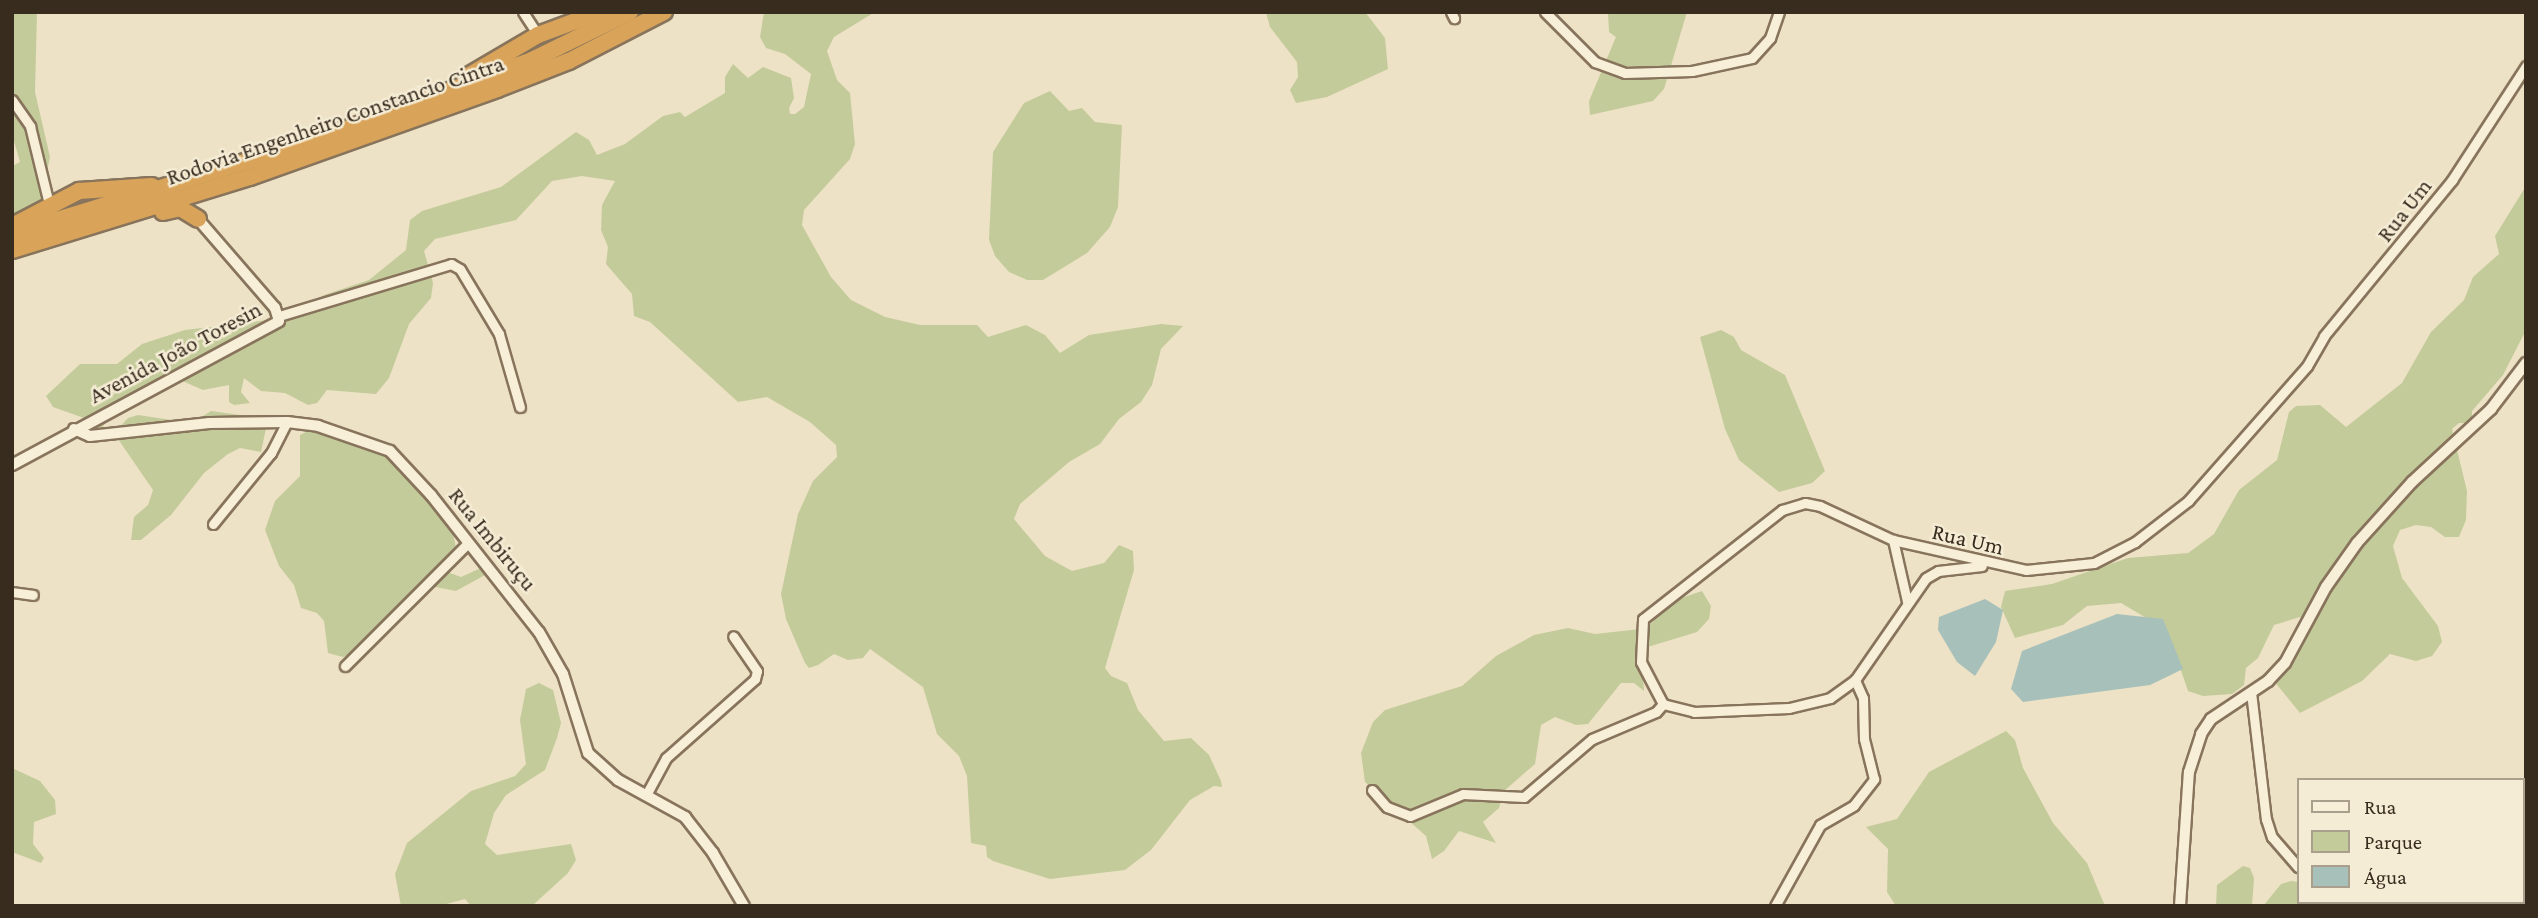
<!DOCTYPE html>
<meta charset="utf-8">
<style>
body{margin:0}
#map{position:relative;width:2538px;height:918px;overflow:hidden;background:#ede2c5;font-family:"Crimson Pro",serif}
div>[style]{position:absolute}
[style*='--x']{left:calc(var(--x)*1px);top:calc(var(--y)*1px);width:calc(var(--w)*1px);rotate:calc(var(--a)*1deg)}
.green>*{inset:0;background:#c4cb9a}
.water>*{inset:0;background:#a7c0ba}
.roads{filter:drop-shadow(2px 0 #88745c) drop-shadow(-2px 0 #88745c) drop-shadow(0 2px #88745c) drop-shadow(0 -2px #88745c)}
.minor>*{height:9px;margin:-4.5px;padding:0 4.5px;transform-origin:4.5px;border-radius:4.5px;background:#f8efd9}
.tertiary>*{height:10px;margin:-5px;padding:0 5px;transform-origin:5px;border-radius:5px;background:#f8efd9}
.motorway>*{height:16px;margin:-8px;padding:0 8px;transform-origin:8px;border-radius:8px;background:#d9a459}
span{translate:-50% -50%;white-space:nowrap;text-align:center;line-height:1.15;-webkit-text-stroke:5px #f5ecd5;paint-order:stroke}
.street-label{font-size:23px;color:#382c1f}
.frame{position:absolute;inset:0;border:14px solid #382c1f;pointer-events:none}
.legend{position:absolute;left:2297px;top:778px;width:228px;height:126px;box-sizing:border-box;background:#f5ecd5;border:2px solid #a99f8c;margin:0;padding:9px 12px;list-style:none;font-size:21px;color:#382c1f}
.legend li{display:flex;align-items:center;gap:14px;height:35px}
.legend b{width:35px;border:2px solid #a99f8c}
</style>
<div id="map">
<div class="green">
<div style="clip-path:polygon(12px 12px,37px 12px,35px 92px,50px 157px,40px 203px,12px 221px,12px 166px,20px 162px,12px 134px)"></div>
<div style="clip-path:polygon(764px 12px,875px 12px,834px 37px,827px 51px,837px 80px,850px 93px,855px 144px,850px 159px,804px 210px,802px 225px,831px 277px,851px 300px,885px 317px,920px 325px,977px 325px,988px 337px,1026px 325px,1045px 335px,1060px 353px,1089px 335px,1161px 324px,1183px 326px,1161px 349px,1152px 385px,1141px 402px,1119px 419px,1100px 444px,1069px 462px,1020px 504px,1014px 519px,1045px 556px,1072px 571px,1104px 563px,1119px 545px,1133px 551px,1134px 570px,1105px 668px,1111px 676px,1127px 683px,1138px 710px,1164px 741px,1191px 738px,1209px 755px,1221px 781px,1222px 787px,1214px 786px,1190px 800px,1151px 850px,1125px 870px,1050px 879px,993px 861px,987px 857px,986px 846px,971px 843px,967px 776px,959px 756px,937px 734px,923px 687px,870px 649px,863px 658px,848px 660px,834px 654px,818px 665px,809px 668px,805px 663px,786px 619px,781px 594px,798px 514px,813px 481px,837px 457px,836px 445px,810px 422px,767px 397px,738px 402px,650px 322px,634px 316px,632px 294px,606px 264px,608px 247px,601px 230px,602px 205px,615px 181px,582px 176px,552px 181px,516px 220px,435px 239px,424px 251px,433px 283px,431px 298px,409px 324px,389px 378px,376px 394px,327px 390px,317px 403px,308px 405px,285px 393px,261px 391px,244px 378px,241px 392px,250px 403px,234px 405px,229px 402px,229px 385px,203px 390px,178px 379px,127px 396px,96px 435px,84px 418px,53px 407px,46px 396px,80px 364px,117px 364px,142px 344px,185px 330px,284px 318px,324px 295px,369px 280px,406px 250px,410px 220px,422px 211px,501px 187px,576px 132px,589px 140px,597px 155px,625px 144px,663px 116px,680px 112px,685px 117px,725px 93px,725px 77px,733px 64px,748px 78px,763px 67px,791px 78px,794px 98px,789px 108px,790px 114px,795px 114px,804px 107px,811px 74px,785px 54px,766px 48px,760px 37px)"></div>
<div style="clip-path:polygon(1266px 12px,1365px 12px,1385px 38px,1388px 69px,1327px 97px,1296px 103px,1290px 90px,1298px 77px,1297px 62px,1270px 27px)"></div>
<div style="clip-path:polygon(1608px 12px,1687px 12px,1664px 89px,1653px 101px,1590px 115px,1589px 101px,1616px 37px,1609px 32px)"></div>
<div style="clip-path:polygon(1050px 91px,1069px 111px,1082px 108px,1095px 122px,1122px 125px,1118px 207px,1110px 227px,1087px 253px,1043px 280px,1027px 280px,1009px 272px,995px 256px,989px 240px,993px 152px,1024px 103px)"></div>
<div style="clip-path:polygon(2526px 186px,2526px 330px,2503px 375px,2472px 411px,2472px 423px,2459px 423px,2452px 429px,2467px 491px,2466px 520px,2459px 537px,2445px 537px,2431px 527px,2416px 525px,2400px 530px,2393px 546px,2402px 578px,2438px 626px,2442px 642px,2432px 656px,2416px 661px,2390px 654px,2362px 681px,2300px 713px,2274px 681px,2304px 620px,2300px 617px,2274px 625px,2258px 658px,2246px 668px,2244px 685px,2232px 694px,2203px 696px,2188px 691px,2171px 641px,2148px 619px,2121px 603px,2087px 606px,2063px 625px,2015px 638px,2001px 607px,2005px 591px,2052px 584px,2128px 558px,2188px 553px,2214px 534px,2239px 490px,2277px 460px,2289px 412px,2296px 406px,2320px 405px,2346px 427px,2402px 383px,2431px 332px,2464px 300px,2473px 277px,2499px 254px,2495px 236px)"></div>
<div style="clip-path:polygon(1721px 330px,1734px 337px,1741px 350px,1785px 375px,1825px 471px,1812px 483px,1779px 492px,1739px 460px,1725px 429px,1700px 337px)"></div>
<div style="clip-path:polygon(211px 411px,268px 419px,261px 452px,240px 448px,228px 454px,204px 473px,171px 515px,141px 540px,131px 540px,134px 517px,148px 505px,153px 490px,118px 439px,118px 429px,128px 418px,138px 415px,192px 423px)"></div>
<div style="clip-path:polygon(314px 428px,368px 440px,415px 475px,453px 533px,456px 548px,448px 563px,450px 573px,461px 577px,483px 567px,485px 575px,456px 591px,430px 586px,355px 652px,343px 657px,328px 653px,324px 621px,317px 613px,301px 608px,294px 585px,279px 566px,265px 530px,275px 501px,300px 476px,300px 435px)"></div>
<div style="clip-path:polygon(1702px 591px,1711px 606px,1709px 619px,1697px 632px,1641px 649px,1644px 691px,1634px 683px,1621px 683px,1588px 724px,1576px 725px,1555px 717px,1541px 725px,1535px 764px,1504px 791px,1499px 808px,1483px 822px,1496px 843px,1459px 831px,1444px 851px,1432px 859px,1426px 836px,1365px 782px,1361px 753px,1373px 722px,1385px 710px,1462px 686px,1496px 656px,1534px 635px,1568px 628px,1595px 634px,1640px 629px,1652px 623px,1670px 602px)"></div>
<div style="clip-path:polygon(539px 683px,553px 690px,561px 723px,557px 738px,545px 770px,506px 795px,494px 813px,485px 844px,497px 855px,571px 844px,576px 860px,568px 873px,532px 906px,471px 906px,465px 899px,439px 906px,401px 906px,395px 874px,407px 843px,471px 791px,515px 776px,526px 764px,520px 720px,526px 689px)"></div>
<div style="clip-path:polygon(2006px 731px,2015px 740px,2023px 768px,2053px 823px,2087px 863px,2105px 906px,1896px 906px,1887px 892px,1888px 849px,1866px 827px,1897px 819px,1929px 772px)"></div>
<div style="clip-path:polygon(12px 768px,40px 781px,55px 800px,56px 814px,34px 822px,33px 844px,44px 858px,41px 863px,12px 852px)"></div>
<div style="clip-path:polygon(2243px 866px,2250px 868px,2254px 878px,2252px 906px,2216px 906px,2217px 885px)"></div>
<div style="clip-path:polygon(2291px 881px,2298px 882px,2298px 902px,2330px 906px,2263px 906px,2281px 884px)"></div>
</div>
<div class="water">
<div style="clip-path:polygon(1985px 599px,2003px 610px,1996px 642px,1975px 676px,1957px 662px,1938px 630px,1939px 617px)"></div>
<div style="clip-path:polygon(2117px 614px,2163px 619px,2183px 669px,2150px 685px,2023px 702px,2011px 689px,2022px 651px)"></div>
</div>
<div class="roads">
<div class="minor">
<div style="--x:523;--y:12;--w:27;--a:57"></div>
<div style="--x:1451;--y:12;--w:7;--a:63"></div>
<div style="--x:1545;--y:12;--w:71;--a:45"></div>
<div style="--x:1595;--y:62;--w:32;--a:20"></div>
<div style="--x:1625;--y:73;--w:67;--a:-1.7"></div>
<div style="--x:1692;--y:71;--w:61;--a:-12.2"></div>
<div style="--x:1752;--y:58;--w:27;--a:-48"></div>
<div style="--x:1770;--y:38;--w:28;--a:-71"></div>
<div style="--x:12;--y:100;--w:32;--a:55"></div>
<div style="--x:30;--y:126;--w:80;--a:76.3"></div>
<div style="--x:279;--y:316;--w:180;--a:-16.8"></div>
<div style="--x:451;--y:264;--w:10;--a:29"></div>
<div style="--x:460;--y:269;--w:76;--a:59"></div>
<div style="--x:499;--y:334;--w:76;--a:74"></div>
<div style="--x:213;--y:524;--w:92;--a:-50.8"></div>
<div style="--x:271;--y:453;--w:35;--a:-63"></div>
<div style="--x:1893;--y:540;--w:63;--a:77.1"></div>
<div style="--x:12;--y:592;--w:21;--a:8"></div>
<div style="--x:345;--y:666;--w:173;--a:-45"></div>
<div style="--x:2251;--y:692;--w:128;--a:83.3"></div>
<div style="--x:2266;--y:819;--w:19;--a:72"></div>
<div style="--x:2272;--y:837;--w:40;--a:49"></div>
<div style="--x:1663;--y:704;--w:32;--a:14"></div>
<div style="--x:1694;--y:712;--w:95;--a:-2.4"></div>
<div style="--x:1789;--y:708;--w:42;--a:-13.7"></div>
<div style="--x:1830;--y:698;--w:31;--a:-36"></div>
<div style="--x:1372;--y:790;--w:23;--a:49"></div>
<div style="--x:1387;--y:807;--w:25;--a:21"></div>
<div style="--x:1410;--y:816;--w:57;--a:-22.5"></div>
<div style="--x:1463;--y:794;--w:61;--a:2.8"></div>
<div style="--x:1524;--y:797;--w:89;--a:-40.5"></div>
<div style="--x:1592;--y:739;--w:69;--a:-22.9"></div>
<div style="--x:1656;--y:712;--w:11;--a:-49"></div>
<div style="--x:1663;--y:704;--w:47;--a:-117.6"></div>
<div style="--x:1641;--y:662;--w:43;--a:-87.3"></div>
<div style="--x:1643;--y:619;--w:177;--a:-38.1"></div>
<div style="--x:1782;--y:510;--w:24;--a:-17"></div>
<div style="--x:1805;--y:503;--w:15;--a:11"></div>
<div style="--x:1820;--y:506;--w:81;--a:25"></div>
<div style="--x:1893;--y:540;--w:136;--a:12.7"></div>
<div style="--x:2026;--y:570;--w:68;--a:-5.9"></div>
<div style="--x:2094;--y:563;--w:46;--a:-27.1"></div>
<div style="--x:2135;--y:542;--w:67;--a:-37.7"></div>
<div style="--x:2188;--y:501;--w:180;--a:-48.6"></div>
<div style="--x:2307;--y:366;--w:34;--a:-60"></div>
<div style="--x:2324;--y:336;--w:202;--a:-50.6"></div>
<div style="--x:2452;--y:180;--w:136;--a:-57"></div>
<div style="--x:646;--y:795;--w:42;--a:-61.6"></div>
<div style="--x:666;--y:758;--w:119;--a:-41.6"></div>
<div style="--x:755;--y:679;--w:8;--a:-76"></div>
<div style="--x:757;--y:671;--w:42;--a:-124.4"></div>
<div style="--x:2355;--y:902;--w:10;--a:24"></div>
<div style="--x:1775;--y:906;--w:93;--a:-60.9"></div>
<div style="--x:1820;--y:825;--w:39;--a:-30"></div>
<div style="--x:1854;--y:805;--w:33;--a:-52"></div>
<div style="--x:1874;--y:779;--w:41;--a:-104"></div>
<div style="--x:1864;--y:739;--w:41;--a:-91.4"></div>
<div style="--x:1863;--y:698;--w:20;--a:-114"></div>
<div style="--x:1855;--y:680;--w:124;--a:-55.2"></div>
<div style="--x:1926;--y:578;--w:14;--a:-30"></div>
<div style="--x:1938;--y:571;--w:44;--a:-6.5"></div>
<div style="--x:2411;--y:906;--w:4;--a:-27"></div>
</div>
<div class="tertiary">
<div style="--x:74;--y:429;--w:17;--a:24"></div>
<div style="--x:90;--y:436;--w:120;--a:-6.2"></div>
<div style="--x:209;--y:423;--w:78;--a:-0.7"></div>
<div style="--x:287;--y:422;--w:31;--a:7"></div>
<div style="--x:318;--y:426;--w:76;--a:19.1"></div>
<div style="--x:390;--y:451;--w:60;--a:47"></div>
<div style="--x:431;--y:495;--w:174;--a:51.8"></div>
<div style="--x:539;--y:632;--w:48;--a:60.3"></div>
<div style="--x:563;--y:674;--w:83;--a:72.4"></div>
<div style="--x:588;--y:753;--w:40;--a:42"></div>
<div style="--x:618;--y:780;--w:77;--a:28.9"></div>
<div style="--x:685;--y:817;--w:46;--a:52.1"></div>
<div style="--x:713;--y:853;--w:61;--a:59.7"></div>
<div style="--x:12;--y:465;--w:303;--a:-28.3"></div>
<div style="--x:279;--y:321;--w:14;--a:-107"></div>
<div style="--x:275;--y:308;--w:118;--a:-130.9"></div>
<div style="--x:2180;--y:906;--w:134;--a:-86.2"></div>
<div style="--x:2189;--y:772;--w:40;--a:-72"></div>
<div style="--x:2201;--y:734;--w:18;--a:-56"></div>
<div style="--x:2211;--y:719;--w:69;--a:-33.7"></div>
<div style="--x:2268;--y:681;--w:25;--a:-47"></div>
<div style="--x:2285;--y:663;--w:86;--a:-61.7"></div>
<div style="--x:2326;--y:587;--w:54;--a:-54.8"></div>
<div style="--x:2357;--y:543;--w:82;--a:-48"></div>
<div style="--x:2412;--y:482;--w:108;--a:-42.7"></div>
<div style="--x:2491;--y:409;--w:58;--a:-52.7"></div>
</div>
<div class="motorway">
<div style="--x:470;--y:75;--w:79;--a:-30.5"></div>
<div style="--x:538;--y:35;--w:66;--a:-20.4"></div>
<div style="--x:163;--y:212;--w:17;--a:-13"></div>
<div style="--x:180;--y:208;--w:21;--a:31"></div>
<div style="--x:12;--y:226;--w:76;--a:-27.6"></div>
<div style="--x:79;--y:191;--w:73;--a:-3.9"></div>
<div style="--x:12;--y:234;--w:331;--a:-17.2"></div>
<div style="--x:328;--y:136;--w:218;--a:-20.4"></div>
<div style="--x:532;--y:60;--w:109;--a:-26.1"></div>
<div style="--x:12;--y:250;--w:249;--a:-17.1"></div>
<div style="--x:250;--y:177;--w:262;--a:-19.6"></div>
<div style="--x:497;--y:89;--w:77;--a:-21.3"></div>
<div style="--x:569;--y:61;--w:107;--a:-27.3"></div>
</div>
</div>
<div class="street-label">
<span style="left:335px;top:120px;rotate:-19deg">Rodovia Engenheiro Constancio Cintra</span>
<span style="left:2404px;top:210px;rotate:-52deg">Rua Um</span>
<span style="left:175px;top:352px;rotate:-28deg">Avenida João Toresin</span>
<span style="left:493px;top:539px;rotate:51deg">Rua Imbiruçu</span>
<span style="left:1968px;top:539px;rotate:13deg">Rua Um</span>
</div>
<div class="frame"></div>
<ul class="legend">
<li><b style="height:9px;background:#f8efd9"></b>Rua</li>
<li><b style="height:19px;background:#c4cb9a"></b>Parque</li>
<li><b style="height:19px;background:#a7c0ba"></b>Água</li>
</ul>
</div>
